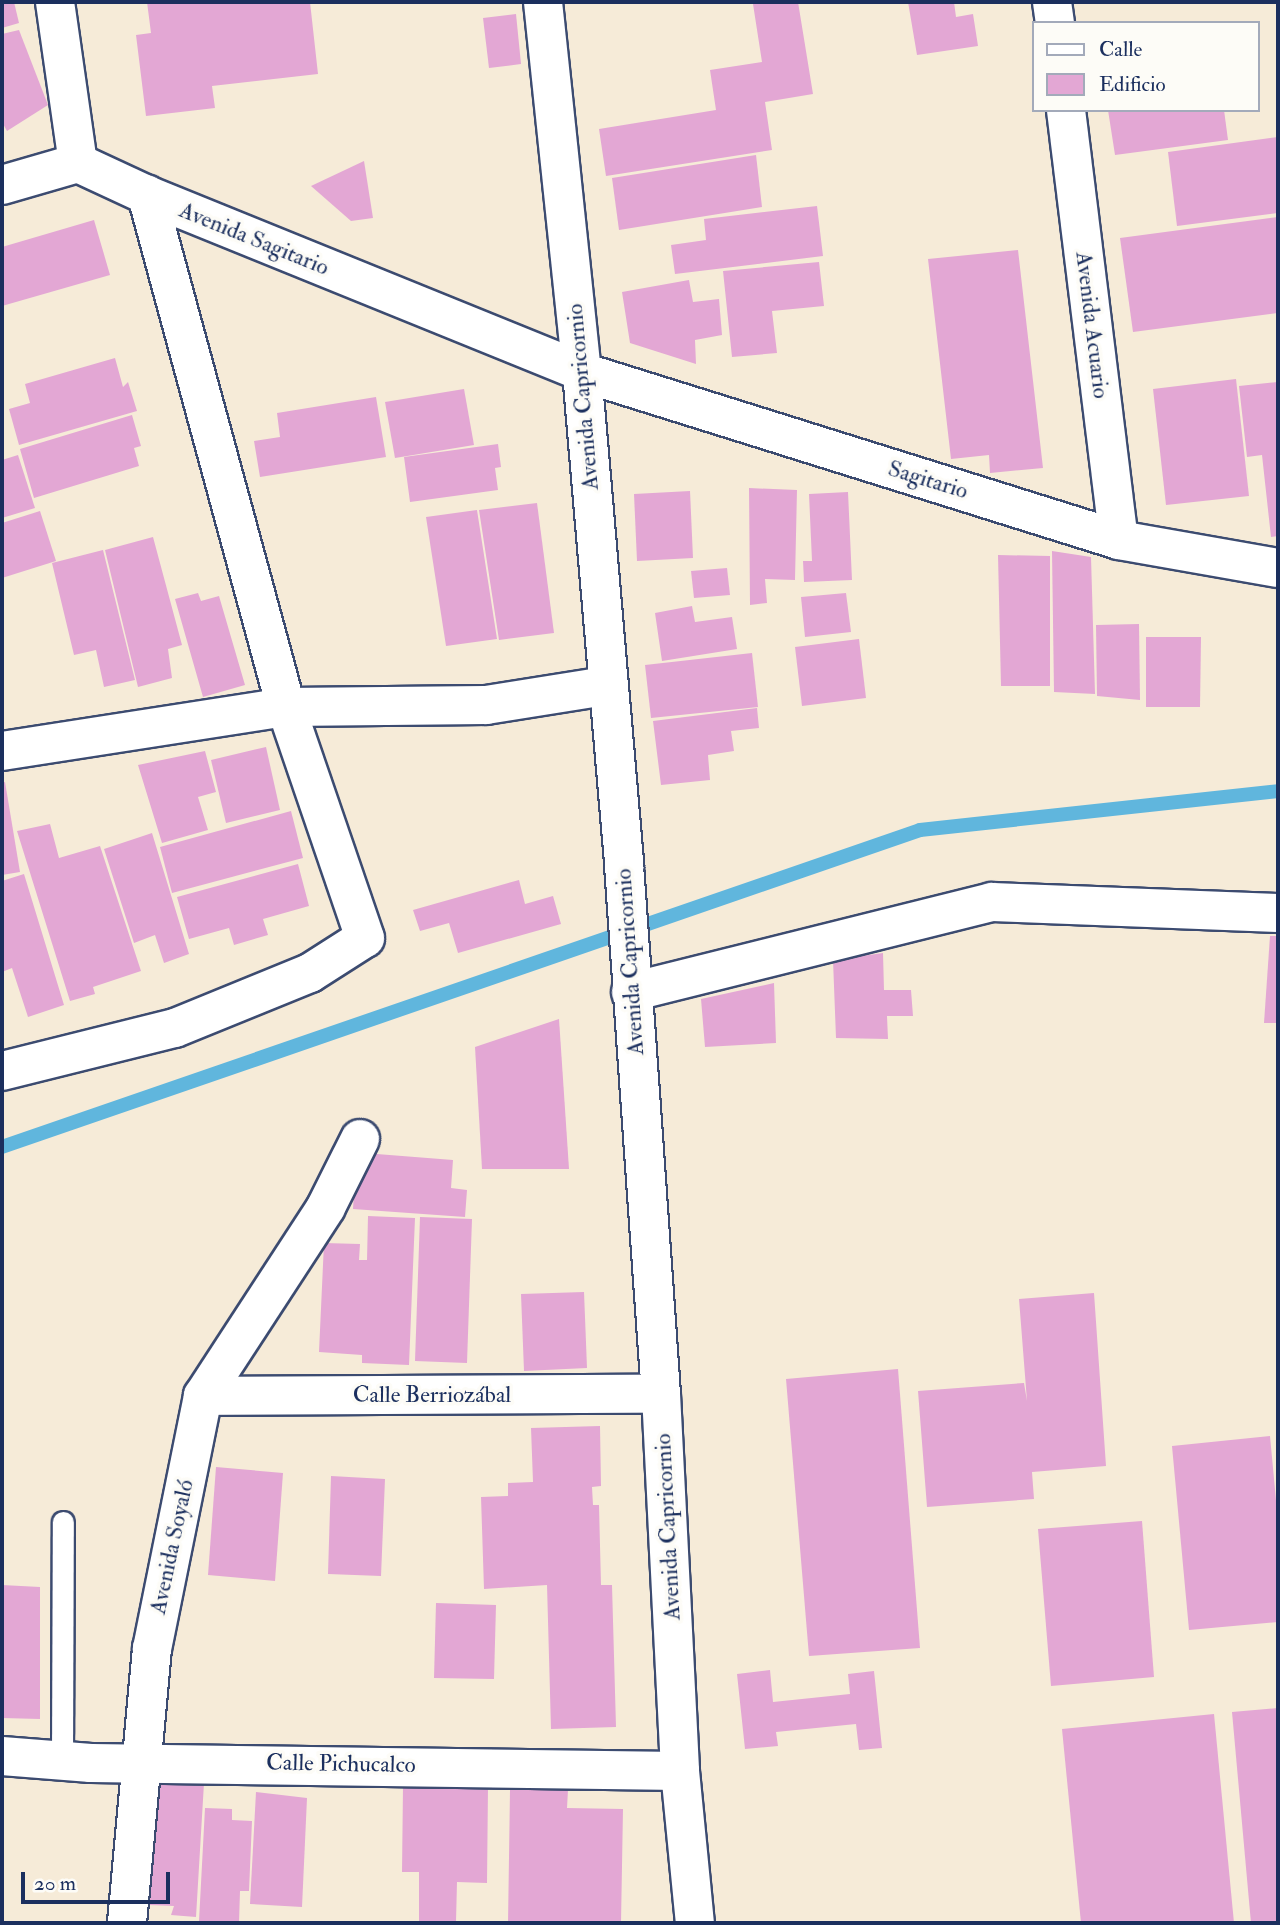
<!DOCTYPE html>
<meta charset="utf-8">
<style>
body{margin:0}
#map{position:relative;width:1280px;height:1925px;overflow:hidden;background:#f6ebd8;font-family:"IM FELL Double Pica",serif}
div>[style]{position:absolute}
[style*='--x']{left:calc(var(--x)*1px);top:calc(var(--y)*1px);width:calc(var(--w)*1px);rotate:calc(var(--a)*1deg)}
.stream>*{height:14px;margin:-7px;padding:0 7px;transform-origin:7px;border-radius:7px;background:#60b6dd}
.building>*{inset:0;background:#e3a7d4}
.roads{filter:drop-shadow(2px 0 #3c4b70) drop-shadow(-2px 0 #3c4b70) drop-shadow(0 2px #3c4b70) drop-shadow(0 -2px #3c4b70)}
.lane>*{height:21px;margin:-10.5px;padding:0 10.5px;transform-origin:10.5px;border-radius:10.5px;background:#fff}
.street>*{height:38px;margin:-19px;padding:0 19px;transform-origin:19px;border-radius:19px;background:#fff}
.secondary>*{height:38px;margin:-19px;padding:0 19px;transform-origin:19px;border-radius:19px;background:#fff}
span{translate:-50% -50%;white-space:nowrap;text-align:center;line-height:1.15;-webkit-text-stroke:7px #fdfcf7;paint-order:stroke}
.street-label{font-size:23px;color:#1b2f5e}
.frame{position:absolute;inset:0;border:4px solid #1b2f5e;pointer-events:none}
.legend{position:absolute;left:1032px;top:21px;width:228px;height:91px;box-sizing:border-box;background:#fdfcf7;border:2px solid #a3aaba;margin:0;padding:9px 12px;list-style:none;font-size:21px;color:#1b2f5e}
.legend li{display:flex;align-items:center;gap:14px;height:35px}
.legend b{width:35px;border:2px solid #a3aaba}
.scale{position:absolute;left:21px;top:1872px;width:149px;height:32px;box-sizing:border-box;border:4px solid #1b2f5e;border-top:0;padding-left:9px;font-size:21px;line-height:24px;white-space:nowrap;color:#1b2f5e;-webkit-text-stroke:5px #fdfcf7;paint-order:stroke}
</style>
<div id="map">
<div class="stream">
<div style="--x:2;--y:1147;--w:971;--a:-19.05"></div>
<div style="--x:920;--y:830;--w:360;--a:-6.2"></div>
</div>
<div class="building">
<div style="clip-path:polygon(2px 2px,14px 2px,19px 23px,2px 28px)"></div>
<div style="clip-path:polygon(147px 2px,310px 2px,318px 74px,212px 86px,215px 108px,146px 116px,136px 35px,151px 33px)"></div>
<div style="clip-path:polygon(798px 2px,813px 94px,765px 102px,772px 150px,606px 176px,599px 129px,716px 110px,710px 70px,762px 62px,753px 4px)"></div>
<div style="clip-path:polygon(908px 2px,954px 2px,956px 17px,973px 14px,978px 46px,917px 55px)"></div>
<div style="clip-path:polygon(516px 14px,521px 64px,489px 68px,483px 18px)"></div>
<div style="clip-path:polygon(19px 30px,48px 105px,7px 131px,2px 122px,2px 34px)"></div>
<div style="clip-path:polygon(1108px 110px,1224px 110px,1228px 140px,1115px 155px)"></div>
<div style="clip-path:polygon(1278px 137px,1278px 213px,1177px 226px,1168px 152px)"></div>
<div style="clip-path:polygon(756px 155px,762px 207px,619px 230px,612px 178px)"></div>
<div style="clip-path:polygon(364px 161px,373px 218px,351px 221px,311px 186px)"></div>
<div style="clip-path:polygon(817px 206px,823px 256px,675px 274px,671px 245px,706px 240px,704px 219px)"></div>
<div style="clip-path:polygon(1278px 217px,1278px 313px,1133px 332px,1120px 238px)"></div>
<div style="clip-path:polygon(94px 220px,110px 275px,2px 306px,2px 247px)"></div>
<div style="clip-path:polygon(1018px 250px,1043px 468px,990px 473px,989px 455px,951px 459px,928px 259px)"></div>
<div style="clip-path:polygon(819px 262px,824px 306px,772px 311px,777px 353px,732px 357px,723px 271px)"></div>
<div style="clip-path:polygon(689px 280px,693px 302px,719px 299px,722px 335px,695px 340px,696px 364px,630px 343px,622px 292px)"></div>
<div style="clip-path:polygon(115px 358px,123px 387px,128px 382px,137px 411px,19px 445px,9px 409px,30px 403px,25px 384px)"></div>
<div style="clip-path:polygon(1236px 379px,1249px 496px,1166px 505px,1153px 389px)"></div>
<div style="clip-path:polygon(1278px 382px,1278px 536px,1271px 537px,1262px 455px,1247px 457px,1239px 386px)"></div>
<div style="clip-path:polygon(464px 389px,474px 445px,395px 458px,385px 402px)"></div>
<div style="clip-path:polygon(376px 397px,386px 457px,260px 477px,254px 441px,280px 437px,277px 413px)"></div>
<div style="clip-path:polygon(132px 415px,141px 446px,134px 448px,139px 466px,34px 498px,20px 449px)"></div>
<div style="clip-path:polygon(498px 444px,501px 467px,495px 468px,498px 490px,410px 502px,404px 457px)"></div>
<div style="clip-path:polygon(18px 455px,35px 508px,2px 518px,2px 460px)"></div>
<div style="clip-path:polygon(749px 488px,797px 490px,795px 580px,765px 579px,767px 603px,750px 605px)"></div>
<div style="clip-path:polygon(690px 491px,693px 558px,637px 561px,634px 494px)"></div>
<div style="clip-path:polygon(848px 492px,852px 580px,804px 582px,803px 561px,812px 561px,809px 494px)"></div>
<div style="clip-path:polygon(537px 503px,554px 633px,499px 640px,479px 510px)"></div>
<div style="clip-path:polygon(477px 510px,497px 639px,446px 646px,426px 517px)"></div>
<div style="clip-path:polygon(40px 511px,56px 561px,2px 578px,2px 523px)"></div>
<div style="clip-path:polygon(153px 537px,182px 645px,168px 649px,172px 678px,138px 687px,105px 550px)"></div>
<div style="clip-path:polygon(103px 550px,135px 680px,104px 687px,96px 650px,74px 655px,52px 563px)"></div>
<div style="clip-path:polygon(1052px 551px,1091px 557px,1095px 694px,1054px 692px)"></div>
<div style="clip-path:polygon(998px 555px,1050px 556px,1050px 686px,1001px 686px)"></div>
<div style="clip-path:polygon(727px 568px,730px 595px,694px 598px,691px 571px)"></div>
<div style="clip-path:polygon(198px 593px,201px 601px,219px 596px,245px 685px,203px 697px,175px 599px)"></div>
<div style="clip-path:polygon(846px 593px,851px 632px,805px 637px,801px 597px)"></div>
<div style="clip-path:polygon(692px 606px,695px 622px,732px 617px,737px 649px,662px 661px,655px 613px)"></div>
<div style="clip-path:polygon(1139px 624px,1140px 700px,1097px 696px,1096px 625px)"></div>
<div style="clip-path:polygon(1146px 637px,1201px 637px,1200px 707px,1146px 707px)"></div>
<div style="clip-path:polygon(859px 639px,866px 698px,802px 706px,795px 647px)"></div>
<div style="clip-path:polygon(752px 653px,758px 707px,651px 718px,645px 665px)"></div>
<div style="clip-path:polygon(757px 708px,759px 728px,731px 731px,734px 751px,708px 755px,710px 780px,661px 785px,653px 721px)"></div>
<div style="clip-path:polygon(266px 747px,280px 810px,226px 823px,211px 760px)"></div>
<div style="clip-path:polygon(205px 751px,216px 792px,198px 797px,208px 830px,162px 843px,138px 765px)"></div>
<div style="clip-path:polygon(5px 782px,20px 872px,2px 875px,2px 783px)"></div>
<div style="clip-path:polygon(291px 811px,303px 858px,172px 893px,160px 847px)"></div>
<div style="clip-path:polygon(50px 824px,59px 858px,100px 846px,141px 971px,93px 987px,95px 994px,70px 1001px,17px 831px)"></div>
<div style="clip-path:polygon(152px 833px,189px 954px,164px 963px,155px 935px,134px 943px,104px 849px)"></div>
<div style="clip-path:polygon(298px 864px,309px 906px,263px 919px,268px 935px,234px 945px,229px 928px,189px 939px,177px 897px)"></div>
<div style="clip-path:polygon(24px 874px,64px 1005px,28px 1017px,12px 968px,2px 972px,2px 881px)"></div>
<div style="clip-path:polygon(519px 880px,525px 904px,553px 896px,561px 924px,458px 953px,449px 923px,420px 931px,413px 910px)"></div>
<div style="clip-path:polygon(1270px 936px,1278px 936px,1278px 1023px,1264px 1023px)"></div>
<div style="clip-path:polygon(883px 953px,884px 990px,911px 990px,913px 1016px,887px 1016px,888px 1039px,836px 1038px,833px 960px)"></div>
<div style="clip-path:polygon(774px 983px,776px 1043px,705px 1047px,701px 999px)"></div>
<div style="clip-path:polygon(559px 1019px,569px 1169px,482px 1169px,475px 1047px)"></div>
<div style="clip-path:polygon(364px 1153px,453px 1160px,451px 1188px,467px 1190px,465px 1217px,353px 1209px,355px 1175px)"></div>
<div style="clip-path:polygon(368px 1216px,415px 1218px,409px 1365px,362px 1363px,362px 1355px,319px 1352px,324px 1243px,360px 1244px,359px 1260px,367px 1260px)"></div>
<div style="clip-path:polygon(420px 1217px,472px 1219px,467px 1363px,415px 1361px)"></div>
<div style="clip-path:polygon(584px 1292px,587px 1368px,524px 1371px,521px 1294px)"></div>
<div style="clip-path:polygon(1094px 1293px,1106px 1466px,1032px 1472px,1034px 1499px,927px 1507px,918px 1391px,1024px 1383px,1027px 1401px,1019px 1299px)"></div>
<div style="clip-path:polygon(898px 1369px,920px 1648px,809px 1656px,786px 1379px)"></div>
<div style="clip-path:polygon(600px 1426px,601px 1486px,592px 1487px,593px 1505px,599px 1505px,601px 1585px,612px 1585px,616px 1727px,551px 1729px,547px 1585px,484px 1589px,481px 1497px,508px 1496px,508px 1483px,533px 1482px,531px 1428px)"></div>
<div style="clip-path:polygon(1270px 1436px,1278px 1522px,1278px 1622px,1189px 1630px,1172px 1446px)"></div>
<div style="clip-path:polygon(216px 1467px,283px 1473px,275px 1581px,208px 1575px)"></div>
<div style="clip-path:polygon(331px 1476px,385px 1479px,381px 1576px,328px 1574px)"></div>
<div style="clip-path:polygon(1142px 1521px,1154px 1677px,1051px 1686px,1038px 1529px)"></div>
<div style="clip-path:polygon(2px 1585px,40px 1587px,40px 1719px,2px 1718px)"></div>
<div style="clip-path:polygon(436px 1603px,496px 1605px,494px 1679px,434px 1678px)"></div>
<div style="clip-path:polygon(770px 1670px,773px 1702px,850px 1694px,848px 1674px,874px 1671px,882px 1748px,859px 1750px,856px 1724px,776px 1732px,778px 1746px,745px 1749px,737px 1674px)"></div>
<div style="clip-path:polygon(1278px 1708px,1278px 1923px,1251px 1923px,1232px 1712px)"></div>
<div style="clip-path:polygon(1214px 1714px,1234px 1923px,1081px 1923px,1062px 1729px)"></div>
<div style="clip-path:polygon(158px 1779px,204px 1783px,196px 1917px,171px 1915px,174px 1906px,149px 1905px)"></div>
<div style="clip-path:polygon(403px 1786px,488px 1787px,487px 1883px,457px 1882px,456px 1922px,419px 1923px,419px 1872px,402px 1872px)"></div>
<div style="clip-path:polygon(510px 1790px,568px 1790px,567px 1808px,623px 1809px,621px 1923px,508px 1923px)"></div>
<div style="clip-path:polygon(256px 1792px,307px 1798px,302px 1907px,250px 1904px)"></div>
<div style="clip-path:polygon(205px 1808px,232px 1809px,232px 1820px,252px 1821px,249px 1891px,240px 1891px,239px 1923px,199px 1921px)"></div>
</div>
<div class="roads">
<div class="lane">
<div style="--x:62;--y:1761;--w:239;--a:-89.8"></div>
</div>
<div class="street">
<div style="--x:55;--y:2;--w:163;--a:81.9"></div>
<div style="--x:1052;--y:2;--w:21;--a:82"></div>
<div style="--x:1066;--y:110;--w:433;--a:83"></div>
<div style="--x:78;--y:163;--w:76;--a:24.9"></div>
<div style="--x:147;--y:195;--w:470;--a:22.1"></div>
<div style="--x:582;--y:372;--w:563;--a:17.37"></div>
<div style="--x:1119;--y:540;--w:161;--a:10"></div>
<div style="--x:2;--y:185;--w:79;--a:-16.1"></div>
<div style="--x:2;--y:751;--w:287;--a:-8.8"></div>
<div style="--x:286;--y:707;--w:200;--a:-0.6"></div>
<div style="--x:486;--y:705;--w:121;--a:-9"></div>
<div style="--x:631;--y:992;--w:372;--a:-14"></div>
<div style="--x:992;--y:902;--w:286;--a:2.2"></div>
<div style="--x:2;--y:1071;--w:178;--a:-14"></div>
<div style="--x:175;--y:1028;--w:146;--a:-22.2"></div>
<div style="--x:310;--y:973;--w:65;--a:-32.5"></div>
<div style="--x:365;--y:938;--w:244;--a:-108.9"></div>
<div style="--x:286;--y:707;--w:531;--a:-105.19"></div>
<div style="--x:203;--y:1396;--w:458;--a:-0.3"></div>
<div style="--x:2;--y:1756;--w:89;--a:4.5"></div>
<div style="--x:91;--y:1763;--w:589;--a:0.78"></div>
<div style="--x:127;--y:1923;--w:275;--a:-84.8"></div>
<div style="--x:152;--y:1649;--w:258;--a:-78.6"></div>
<div style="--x:203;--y:1396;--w:225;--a:-56.9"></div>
<div style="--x:326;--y:1207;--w:76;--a:-63.4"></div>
</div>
<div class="secondary">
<div style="--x:543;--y:2;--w:372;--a:84"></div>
<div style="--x:582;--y:372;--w:495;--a:85.1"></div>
<div style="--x:624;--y:865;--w:530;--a:86"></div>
<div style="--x:661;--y:1394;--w:377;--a:87.1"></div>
<div style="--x:680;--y:1771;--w:153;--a:84.4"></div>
</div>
</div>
<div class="street-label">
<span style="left:254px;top:239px;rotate:22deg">Avenida Sagitario</span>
<span style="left:1092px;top:325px;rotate:83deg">Avenida Acuario</span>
<span style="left:583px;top:397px;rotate:-95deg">Avenida Capricornio</span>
<span style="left:928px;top:480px;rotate:17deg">Sagitario</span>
<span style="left:630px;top:962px;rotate:-94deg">Avenida Capricornio</span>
<span style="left:432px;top:1395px">Calle Berriozábal</span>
<span style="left:668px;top:1527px;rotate:-93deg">Avenida Capricornio</span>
<span style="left:172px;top:1547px;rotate:-78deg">Avenida Soyaló</span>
<span style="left:341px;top:1764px;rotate:1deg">Calle Pichucalco</span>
</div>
<div class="frame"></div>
<ul class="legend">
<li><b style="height:9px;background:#fff"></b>Calle</li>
<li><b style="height:19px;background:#e3a7d4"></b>Edificio</li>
</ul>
<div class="scale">20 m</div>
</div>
